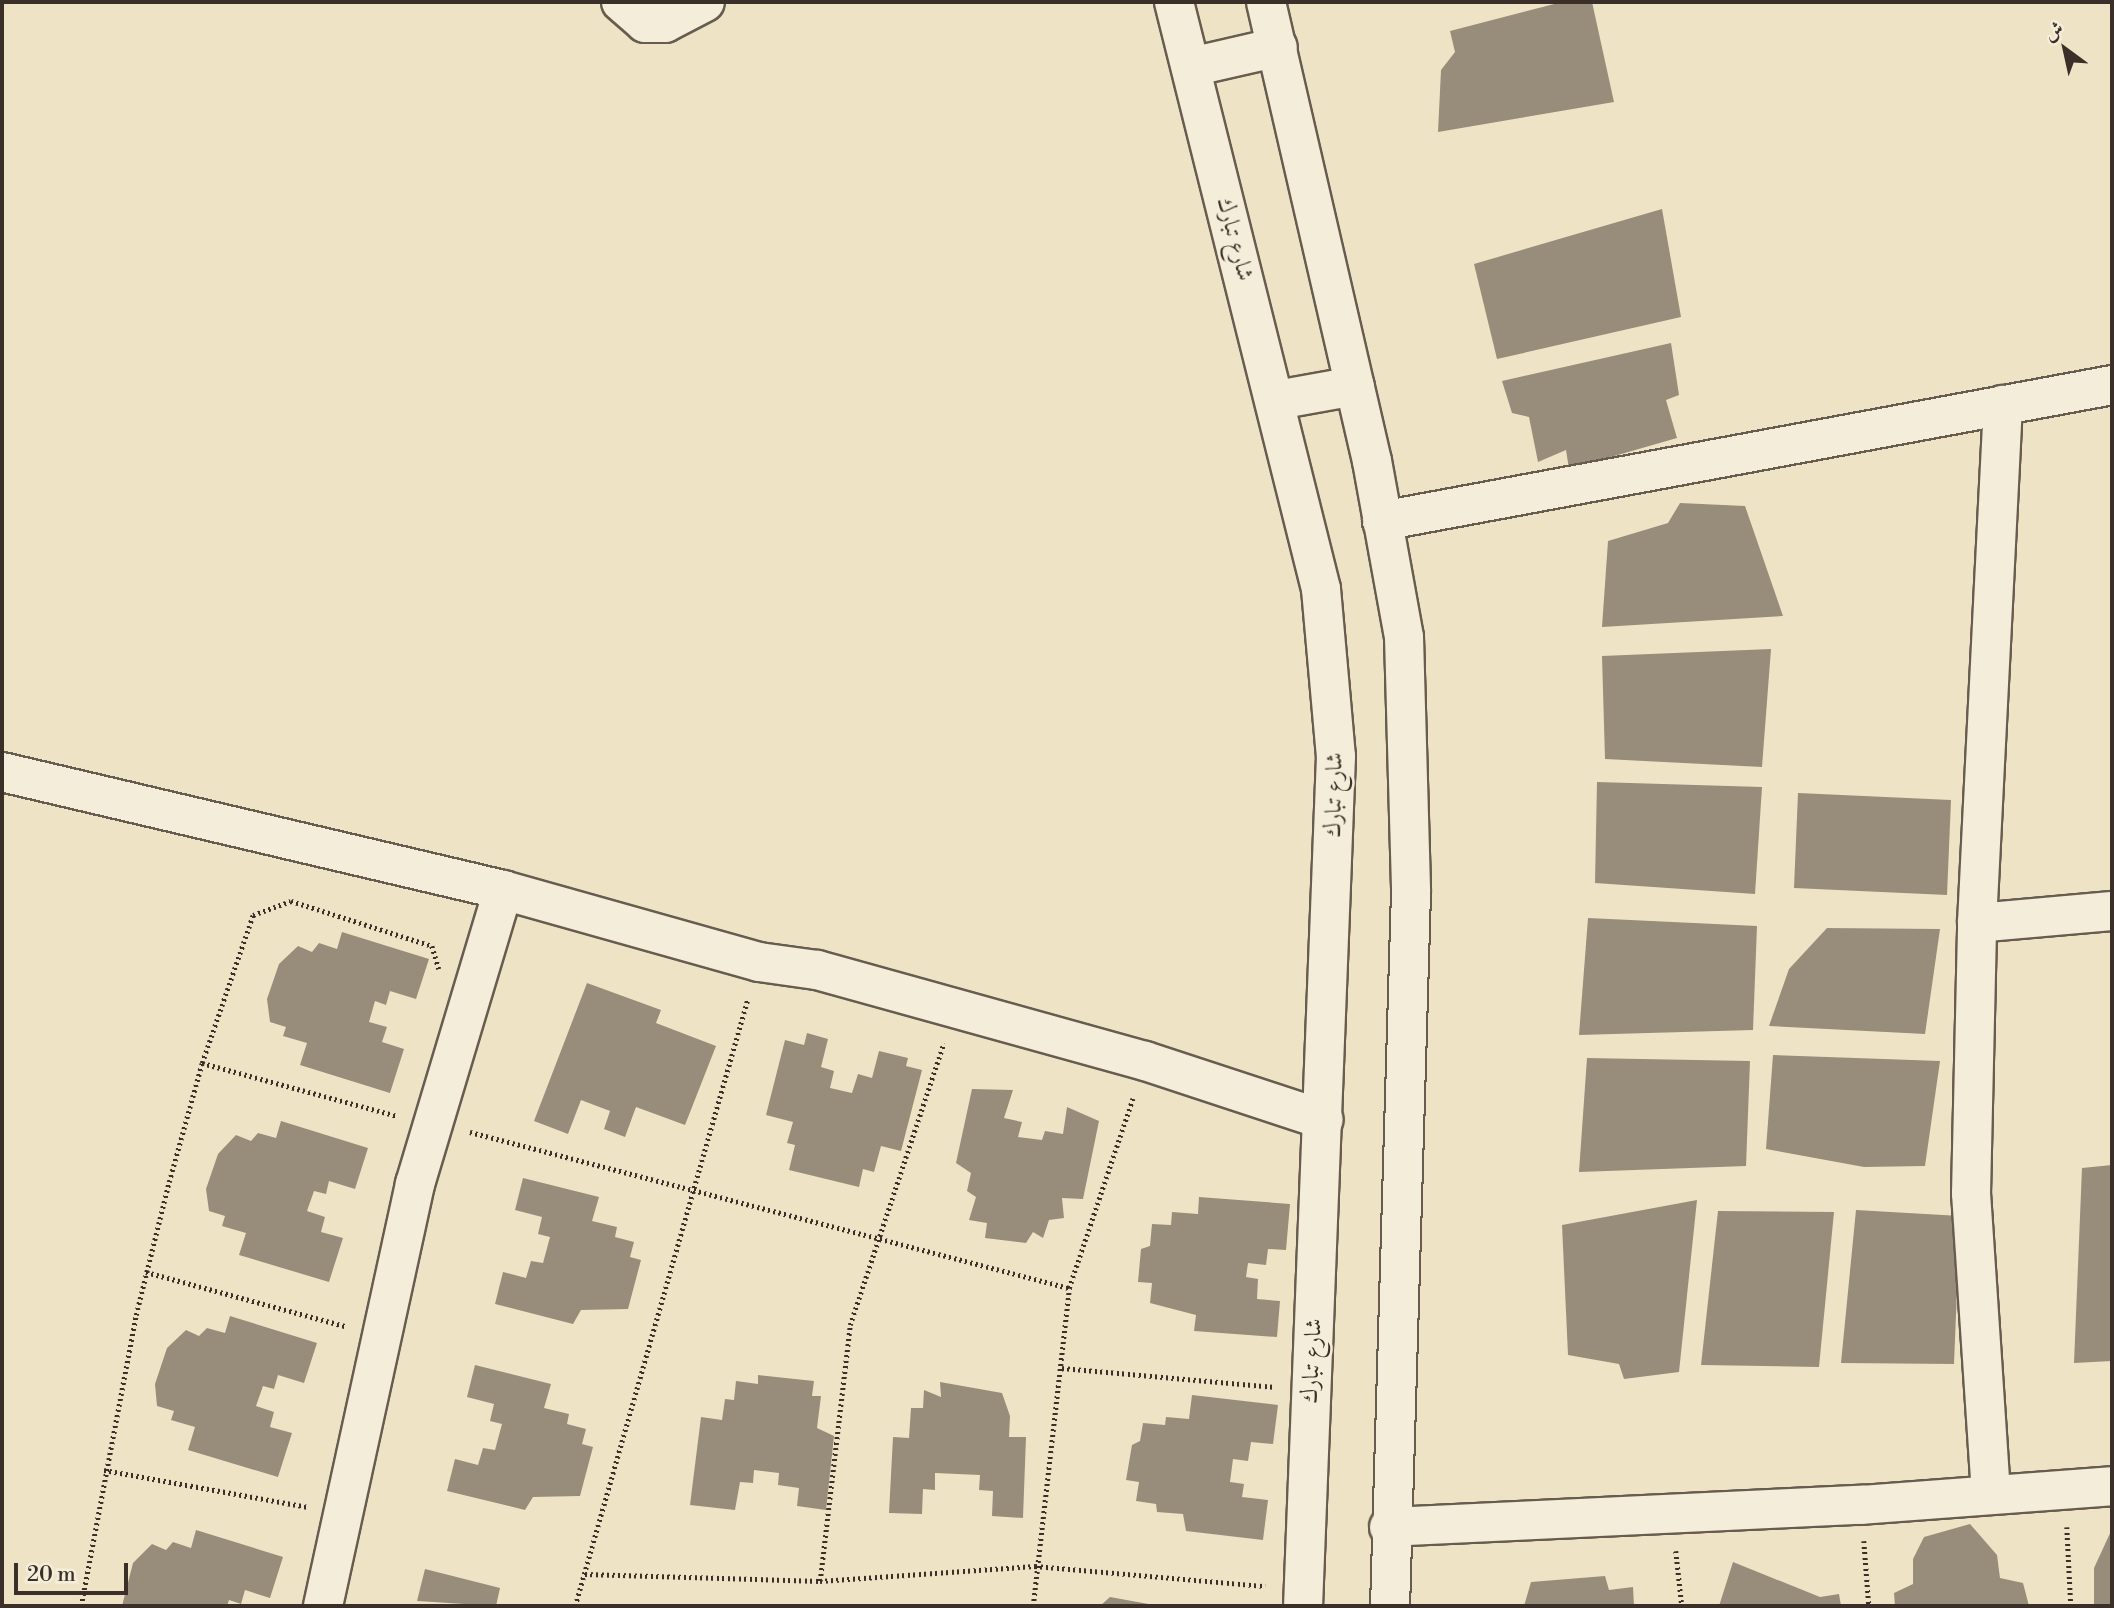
<!DOCTYPE html>
<meta charset="utf-8">
<style>
body{margin:0}
#map{position:relative;width:2114px;height:1608px;overflow:hidden;background:#eee4c5;font-family:"Libre Bodoni",Amiri,serif}
div>[style]{position:absolute}
[style*='--x']{left:calc(var(--x)*1px);top:calc(var(--y)*1px);width:calc(var(--w)*1px);rotate:calc(var(--a)*1deg)}
.building>*{inset:0;background:#988d7a}
.path>*{height:4.5px;margin-top:-2.25px;transform-origin:0;background:repeating-linear-gradient(90deg,#3b2f29 0 2px,transparent 0 5.5px)}
.roads{filter:drop-shadow(2px 0 #685c50) drop-shadow(-2px 0 #685c50) drop-shadow(0 2px #685c50) drop-shadow(0 -2px #685c50)}
.minor>*{height:38px;margin:-19px;padding:0 19px;transform-origin:19px;border-radius:19px;background:#f4edd9}
.tertiary>*{height:38px;margin:-19px;padding:0 19px;transform-origin:19px;border-radius:19px;background:#f4edd9}
span{translate:-50% -50%;white-space:nowrap;text-align:center;line-height:1.15;-webkit-text-stroke:5px #f4edd9;paint-order:stroke}
.street-label{font-size:23px;color:#3b2f29}
.frame{position:absolute;inset:0;border:4px solid #3b2f29;pointer-events:none}
.north{position:absolute;left:2030px;top:14px;width:70px;height:70px;-webkit-text-stroke:5px #f4edd9;paint-order:stroke;rotate:327deg;font-size:19px;font-weight:700;line-height:28px;text-align:center;color:#3b2f29}
.north::after{content:'';display:block;margin:auto;width:24px;height:32px;background:#3b2f29;clip-path:polygon(50% 0,100% 100%,50% 72%,0 100%)}
.scale{position:absolute;left:14px;top:1563px;width:114px;height:32px;box-sizing:border-box;border:4px solid #3b2f29;border-top:0;padding-left:9px;font-size:21px;line-height:24px;white-space:nowrap;color:#3b2f29;-webkit-text-stroke:5px #f4edd9;paint-order:stroke}
</style>
<div id="map">
<div class="building">
<div style="clip-path:polygon(1562px 2px,1592px 2px,1614px 102px,1438px 132px,1441px 70px,1455px 52px,1450px 31px)"></div>
<div style="clip-path:polygon(1662px 209px,1681px 317px,1497px 359px,1474px 264px)"></div>
<div style="clip-path:polygon(1671px 343px,1679px 395px,1666px 400px,1677px 438px,1569px 469px,1566px 450px,1538px 462px,1529px 417px,1512px 413px,1502px 381px)"></div>
<div style="clip-path:polygon(1680px 503px,1745px 506px,1783px 616px,1602px 627px,1608px 541px,1668px 523px)"></div>
<div style="clip-path:polygon(1771px 649px,1762px 767px,1605px 759px,1602px 656px)"></div>
<div style="clip-path:polygon(1597px 782px,1762px 787px,1755px 894px,1595px 883px)"></div>
<div style="clip-path:polygon(1798px 793px,1951px 800px,1947px 895px,1794px 888px)"></div>
<div style="clip-path:polygon(1588px 918px,1757px 926px,1753px 1030px,1579px 1035px)"></div>
<div style="clip-path:polygon(1827px 928px,1940px 929px,1925px 1034px,1769px 1026px,1789px 969px)"></div>
<div style="clip-path:polygon(342px 932px,429px 959px,416px 999px,390px 991px,386px 1005px,375px 1001px,369px 1022px,387px 1027px,382px 1042px,404px 1049px,390px 1093px,300px 1065px,307px 1043px,283px 1036px,286px 1027px,270px 1022px,267px 999px,279px 964px,298px 946px,312px 952px,319px 943px,337px 949px)"></div>
<div style="clip-path:polygon(587px 983px,661px 1010px,656px 1023px,716px 1046px,685px 1125px,636px 1107px,625px 1137px,604px 1129px,610px 1111px,581px 1100px,568px 1134px,534px 1121px)"></div>
<div style="clip-path:polygon(807px 1033px,828px 1039px,821px 1067px,834px 1071px,830px 1088px,852px 1093px,858px 1074px,872px 1078px,879px 1051px,908px 1058px,906px 1066px,922px 1070px,901px 1151px,881px 1146px,874px 1172px,863px 1169px,859px 1187px,789px 1170px,795px 1145px,787px 1143px,793px 1122px,766px 1115px,785px 1040px,804px 1045px)"></div>
<div style="clip-path:polygon(1773px 1055px,1940px 1061px,1925px 1166px,1864px 1167px,1766px 1149px)"></div>
<div style="clip-path:polygon(1587px 1058px,1750px 1061px,1746px 1166px,1579px 1172px)"></div>
<div style="clip-path:polygon(972px 1089px,1013px 1090px,1004px 1118px,1022px 1122px,1018px 1137px,1042px 1140px,1045px 1131px,1063px 1134px,1067px 1107px,1099px 1121px,1083px 1199px,1062px 1198px,1064px 1218px,1049px 1220px,1043px 1238px,1033px 1232px,1026px 1243px,985px 1238px,987px 1223px,969px 1220px,976px 1197px,967px 1191px,971px 1173px,956px 1163px)"></div>
<div style="clip-path:polygon(281px 1121px,368px 1148px,355px 1189px,329px 1181px,326px 1194px,314px 1191px,307px 1211px,325px 1217px,321px 1232px,343px 1238px,329px 1282px,239px 1255px,246px 1233px,222px 1226px,225px 1216px,209px 1211px,206px 1189px,218px 1154px,236px 1135px,251px 1141px,258px 1133px,276px 1138px)"></div>
<div style="clip-path:polygon(2112px 1165px,2112px 1361px,2074px 1363px,2082px 1168px)"></div>
<div style="clip-path:polygon(523px 1178px,599px 1197px,592px 1221px,617px 1227px,615px 1237px,634px 1242px,630px 1257px,641px 1260px,628px 1309px,581px 1310px,573px 1324px,495px 1304px,503px 1272px,526px 1278px,531px 1261px,543px 1263px,550px 1237px,538px 1234px,542px 1217px,515px 1210px)"></div>
<div style="clip-path:polygon(1199px 1197px,1290px 1204px,1286px 1250px,1268px 1249px,1266px 1265px,1248px 1263px,1246px 1277px,1258px 1279px,1257px 1299px,1280px 1301px,1277px 1337px,1194px 1331px,1196px 1315px,1150px 1303px,1152px 1283px,1138px 1282px,1141px 1249px,1150px 1246px,1152px 1224px,1171px 1225px,1172px 1212px,1198px 1214px)"></div>
<div style="clip-path:polygon(1697px 1200px,1679px 1372px,1624px 1379px,1619px 1364px,1568px 1355px,1562px 1225px)"></div>
<div style="clip-path:polygon(1856px 1210px,1960px 1216px,1954px 1364px,1841px 1363px)"></div>
<div style="clip-path:polygon(1718px 1211px,1834px 1212px,1819px 1367px,1701px 1365px)"></div>
<div style="clip-path:polygon(230px 1316px,317px 1343px,304px 1383px,278px 1375px,274px 1389px,263px 1386px,256px 1406px,274px 1412px,270px 1427px,292px 1433px,278px 1477px,188px 1450px,195px 1427px,171px 1420px,174px 1411px,157px 1406px,155px 1384px,167px 1348px,186px 1330px,199px 1336px,207px 1328px,225px 1333px)"></div>
<div style="clip-path:polygon(475px 1365px,551px 1384px,544px 1408px,569px 1414px,567px 1424px,586px 1429px,582px 1444px,593px 1447px,580px 1496px,533px 1497px,525px 1510px,447px 1491px,455px 1459px,478px 1465px,483px 1448px,495px 1450px,502px 1424px,490px 1421px,494px 1404px,467px 1397px)"></div>
<div style="clip-path:polygon(758px 1375px,814px 1381px,812px 1396px,821px 1396px,817px 1428px,834px 1436px,826px 1510px,797px 1506px,799px 1488px,778px 1485px,779px 1473px,754px 1470px,753px 1483px,740px 1482px,735px 1510px,690px 1505px,701px 1417px,722px 1420px,725px 1399px,734px 1400px,736px 1381px,758px 1384px)"></div>
<div style="clip-path:polygon(940px 1382px,1002px 1393px,1010px 1416px,1009px 1437px,1026px 1437px,1023px 1518px,992px 1516px,993px 1491px,979px 1490px,980px 1475px,935px 1473px,935px 1490px,923px 1489px,922px 1514px,889px 1513px,893px 1437px,909px 1438px,911px 1408px,923px 1408px,924px 1390px,941px 1397px)"></div>
<div style="clip-path:polygon(1192px 1395px,1278px 1405px,1273px 1444px,1251px 1442px,1248px 1461px,1233px 1459px,1230px 1482px,1244px 1484px,1242px 1497px,1268px 1500px,1263px 1540px,1186px 1531px,1183px 1514px,1157px 1512px,1156px 1504px,1136px 1501px,1139px 1482px,1126px 1480px,1132px 1445px,1140px 1441px,1143px 1423px,1165px 1425px,1166px 1417px,1189px 1419px)"></div>
<div style="clip-path:polygon(1970px 1524px,1997px 1555px,2000px 1578px,2023px 1583px,2029px 1606px,1895px 1606px,1894px 1593px,1913px 1584px,1913px 1559px,1924px 1537px)"></div>
<div style="clip-path:polygon(2112px 1529px,2112px 1606px,2094px 1606px,2094px 1568px)"></div>
<div style="clip-path:polygon(196px 1530px,283px 1557px,270px 1598px,245px 1590px,241px 1604px,229px 1600px,227px 1606px,122px 1606px,133px 1563px,152px 1544px,166px 1550px,173px 1542px,191px 1548px)"></div>
<div style="clip-path:polygon(1733px 1562px,1820px 1597px,1839px 1594px,1841px 1606px,1719px 1606px)"></div>
<div style="clip-path:polygon(425px 1569px,500px 1588px,496px 1606px,417px 1601px)"></div>
<div style="clip-path:polygon(1605px 1576px,1609px 1590px,1633px 1587px,1634px 1606px,1524px 1606px,1531px 1582px)"></div>
<div style="clip-path:polygon(1110px 1597px,1154px 1605px,1154px 1606px,1100px 1606px)"></div>
</div>
<div class="path">
<div style="--x:202;--y:1063;--w:202;--a:15.2"></div>
<div style="--x:470;--y:1132;--w:619;--a:14.6"></div>
<div style="--x:146;--y:1272;--w:206;--a:15.2"></div>
<div style="--x:1062;--y:1368;--w:212;--a:5.1"></div>
<div style="--x:104;--y:1470;--w:206;--a:10.3"></div>
<div style="--x:2067;--y:1527;--w:79;--a:87.1"></div>
<div style="--x:1864;--y:1541;--w:65;--a:85.6"></div>
<div style="--x:1676;--y:1551;--w:55;--a:83.8"></div>
<div style="--x:585;--y:1574;--w:235;--a:1.7"></div>
<div style="--x:820;--y:1581;--w:216;--a:-4"></div>
<div style="--x:1035;--y:1566;--w:231;--a:5"></div>
<div style="--x:820;--y:1581;--w:258;--a:-83.3"></div>
<div style="--x:850;--y:1325;--w:297;--a:-71.6"></div>
<div style="--x:81;--y:1606;--w:296;--a:-79.3"></div>
<div style="--x:136;--y:1315;--w:137;--a:-76.1"></div>
<div style="--x:169;--y:1182;--w:123;--a:-74.5"></div>
<div style="--x:202;--y:1063;--w:157;--a:-71"></div>
<div style="--x:253;--y:915;--w:40;--a:-20.2"></div>
<div style="--x:291;--y:901;--w:148;--a:17.7"></div>
<div style="--x:432;--y:946;--w:24;--a:73"></div>
<div style="--x:575;--y:1606;--w:632;--a:-74.12"></div>
<div style="--x:1033;--y:1606;--w:320;--a:-83.5"></div>
<div style="--x:1069;--y:1288;--w:200;--a:-71.4"></div>
</div>
<div class="roads">
<div class="minor">
<div style="--x:621;--y:2;--w:32;--a:41"></div>
<div style="--x:645;--y:23;--w:20;--a:0"></div>
<div style="--x:665;--y:23;--w:45;--a:-27.7"></div>
<div style="--x:1382;--y:521;--w:743;--a:-10.55"></div>
<div style="--x:2;--y:772;--w:515;--a:13.25"></div>
<div style="--x:503;--y:890;--w:266;--a:15.7"></div>
<div style="--x:759;--y:962;--w:59;--a:7.9"></div>
<div style="--x:817;--y:970;--w:340;--a:15.5"></div>
<div style="--x:1145;--y:1061;--w:188;--a:18.2"></div>
<div style="--x:1977;--y:923;--w:136;--a:-5.1"></div>
<div style="--x:1991;--y:1494;--w:301;--a:-93.8"></div>
<div style="--x:1971;--y:1194;--w:271;--a:-88.7"></div>
<div style="--x:1977;--y:923;--w:519;--a:-87.13"></div>
<div style="--x:1389;--y:1527;--w:473;--a:-2.7"></div>
<div style="--x:1861;--y:1505;--w:252;--a:-4.3"></div>
<div style="--x:323;--y:1606;--w:432;--a:-77.7"></div>
<div style="--x:415;--y:1184;--w:307;--a:-73.3"></div>
</div>
<div class="tertiary">
<div style="--x:1174;--y:2;--w:605;--a:75.94"></div>
<div style="--x:1321;--y:589;--w:168;--a:84.9"></div>
<div style="--x:1336;--y:756;--w:851;--a:92.22"></div>
<div style="--x:1266;--y:2;--w:471;--a:77"></div>
<div style="--x:1372;--y:461;--w:179;--a:79.7"></div>
<div style="--x:1404;--y:637;--w:255;--a:88.4"></div>
<div style="--x:1411;--y:892;--w:714;--a:91.68"></div>
<div style="--x:1191;--y:67;--w:89;--a:-12.9"></div>
<div style="--x:1277;--y:400;--w:79;--a:-10.2"></div>
</div>
</div>
<div class="street-label">
<span style="left:1235px;top:239px;rotate:75deg">شارع تبارك</span>
<span style="left:1334px;top:795px;rotate:-89deg">شارع تبارك</span>
<span style="left:1312px;top:1361px;rotate:-87deg">شارع تبارك</span>
</div>
<div class="frame"></div>
<div class="north">ش</div>
<div class="scale">20 m</div>
</div>
